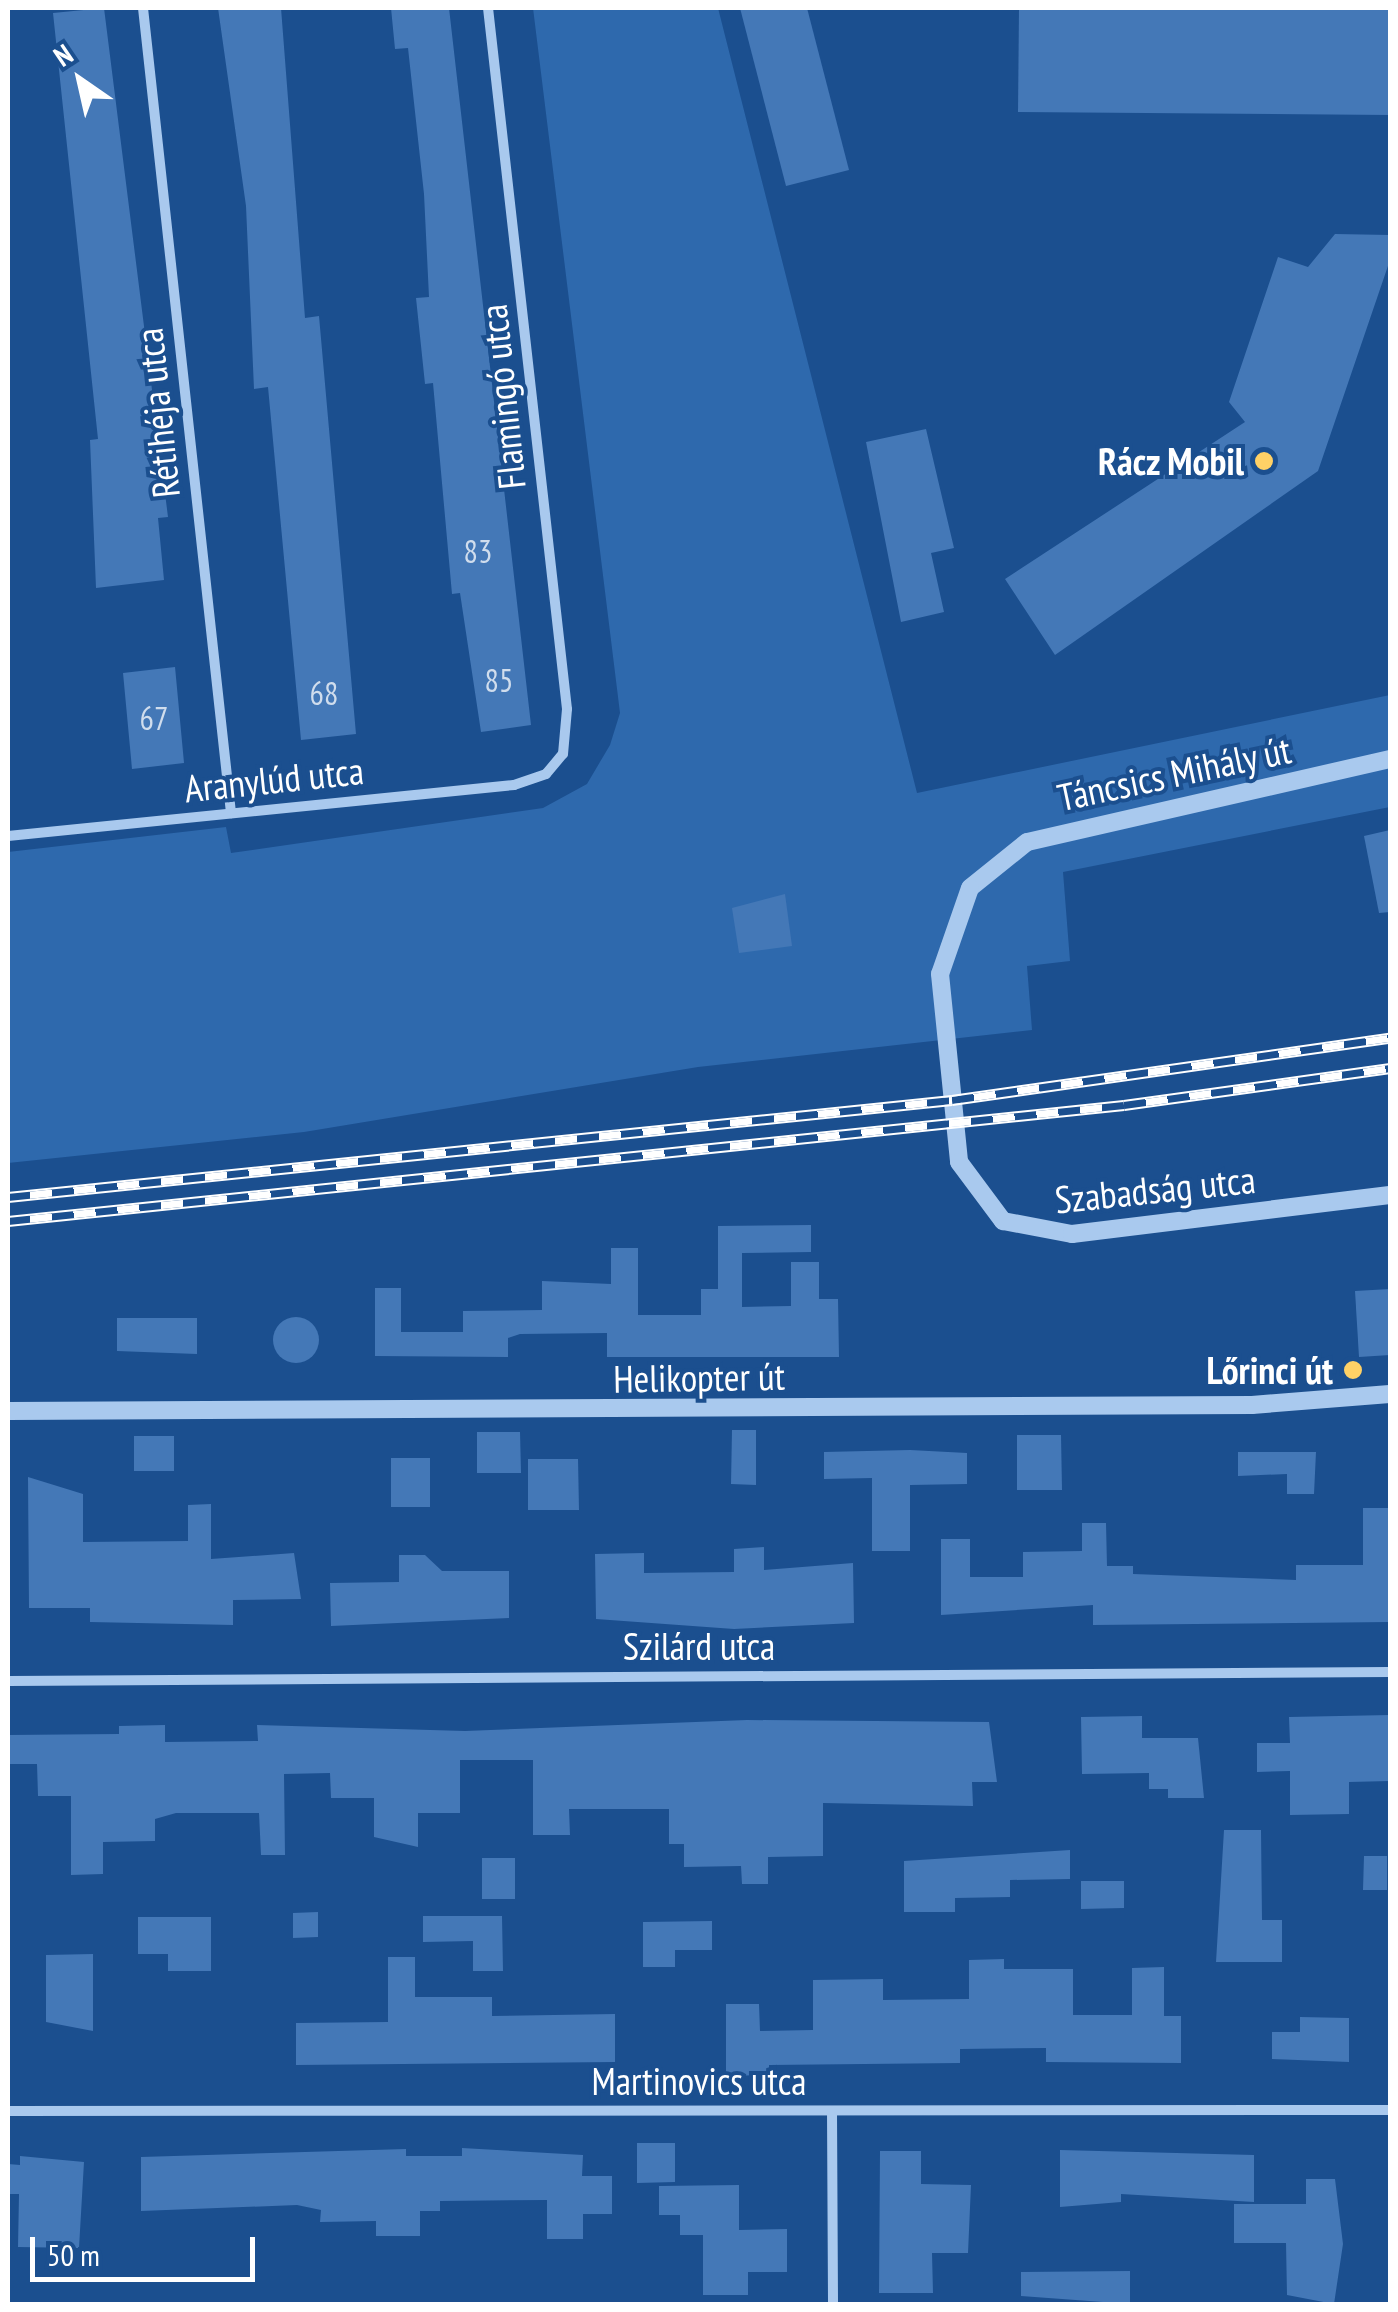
<!DOCTYPE html>
<meta charset="utf-8">
<style>
body{margin:0}
#map{position:relative;width:1398px;height:2312px;overflow:hidden;background:#1b4f8f;font-family:"PT Sans Narrow",sans-serif}
div>[style]{position:absolute}
[style*='--x']{left:calc(var(--x)*1px);top:calc(var(--y)*1px);width:calc(var(--w)*1px);rotate:calc(var(--a)*1deg)}
.green>*{inset:0;background:#2e69ad}
.building>*{inset:0;background:#4478b7}
.round{border-radius:50%}
.minor>*{height:10px;margin:-5px;padding:0 5px;transform-origin:5px;border-radius:5px;background:#a9c9ee}
.tertiary>*{height:18px;margin:-9px;padding:0 9px;transform-origin:9px;border-radius:9px;background:#a9c9ee}
.rail>*{height:11px;margin-top:-5.5px;transform-origin:0;background:repeating-linear-gradient(90deg,#1b4f8f 0 22px,#fff 0 44px);box-sizing:border-box;border-block:2px solid #fff}
.dots>*{width:28px;height:28px;translate:-50% -50%;box-sizing:border-box;border:5px solid #1b4f8f;border-radius:50%}
span{translate:-50% -50%;white-space:nowrap;text-align:center;line-height:1.15;-webkit-text-stroke:8px #1b4f8f;paint-order:stroke}
.number-label{font-size:32px;color:#d0dded}
.number-label span{-webkit-text-stroke-width:0}
.street-label{font-size:38px;color:#fff}
.poi-label{font-size:38px;color:#fff;font-weight:700}
.right{translate:-100% -50%;text-align:right}
.frame{position:absolute;inset:0;border:10px solid #fff;pointer-events:none}
.north{position:absolute;left:30px;top:30px;width:100px;height:100px;-webkit-text-stroke:8px #1b4f8f;paint-order:stroke;rotate:326deg;font-size:28px;font-weight:700;line-height:40px;text-align:center;color:#fff}
.north::after{content:'';display:block;margin:auto;width:35px;height:45px;background:#fff;clip-path:polygon(50% 0,100% 100%,50% 72%,0 100%)}
.scale{position:absolute;left:30px;top:2237px;width:225px;height:45px;box-sizing:border-box;border:5px solid #fff;border-top:0;padding-left:12px;font-size:30px;line-height:35px;white-space:nowrap;color:#fff;-webkit-text-stroke:8px #1b4f8f;paint-order:stroke}
</style>
<div id="map">
<div class="green">
<div style="clip-path:polygon(533px 8px,718px 8px,917px 793px,1390px 695px,1390px 807px,1063px 872px,1070px 961px,1027px 966px,1032px 1030px,698px 1067px,304px 1132px,8px 1163px,8px 852px,226px 827px,231px 853px,543px 808px,587px 784px,610px 745px,620px 713px)"></div>
</div>
<div class="building">
<div style="clip-path:polygon(104px 8px,168px 517px,158px 518px,164px 580px,96px 588px,90px 440px,98px 439px,53px 13px)"></div>
<div style="clip-path:polygon(218px 8px,281px 8px,305px 318px,319px 316px,356px 734px,301px 740px,268px 387px,254px 389px,246px 206px)"></div>
<div style="clip-path:polygon(391px 8px,449px 8px,531px 725px,481px 732px,460px 593px,452px 594px,433px 383px,425px 384px,416px 298px,429px 297px,424px 194px,408px 48px,395px 49px)"></div>
<div style="clip-path:polygon(740px 8px,807px 8px,849px 170px,786px 186px)"></div>
<div style="clip-path:polygon(1019px 8px,1390px 8px,1390px 115px,1018px 112px)"></div>
<div style="clip-path:polygon(1335px 234px,1390px 235px,1390px 260px,1318px 471px,1055px 655px,1005px 579px,1245px 422px,1229px 402px,1278px 257px,1308px 267px)"></div>
<div style="clip-path:polygon(926px 429px,954px 548px,931px 553px,944px 612px,901px 622px,866px 442px)"></div>
<div style="clip-path:polygon(175px 667px,184px 763px,132px 769px,123px 673px)"></div>
<div style="clip-path:polygon(1390px 830px,1390px 912px,1379px 913px,1364px 836px)"></div>
<div style="clip-path:polygon(785px 894px,792px 946px,739px 953px,732px 908px)"></div>
<div style="clip-path:polygon(811px 1225px,811px 1252px,742px 1253px,742px 1307px,791px 1306px,791px 1262px,819px 1262px,819px 1299px,838px 1299px,839px 1357px,607px 1357px,607px 1333px,520px 1334px,508px 1338px,508px 1357px,375px 1356px,375px 1288px,401px 1288px,401px 1332px,463px 1332px,463px 1311px,542px 1310px,542px 1281px,611px 1284px,611px 1248px,638px 1248px,638px 1315px,701px 1315px,701px 1289px,718px 1289px,718px 1226px)"></div>
<div style="clip-path:polygon(1390px 1289px,1390px 1355px,1359px 1357px,1355px 1291px)"></div>
<div class="round" style="left:273px;top:1317px;width:46px;height:46px"></div>
<div style="clip-path:polygon(117px 1318px,197px 1318px,197px 1354px,117px 1351px)"></div>
<div style="clip-path:polygon(732px 1430px,756px 1430px,756px 1485px,731px 1484px)"></div>
<div style="clip-path:polygon(477px 1432px,520px 1432px,521px 1473px,477px 1473px)"></div>
<div style="clip-path:polygon(1017px 1435px,1061px 1435px,1062px 1490px,1017px 1490px)"></div>
<div style="clip-path:polygon(134px 1436px,174px 1436px,174px 1471px,134px 1471px)"></div>
<div style="clip-path:polygon(910px 1450px,967px 1453px,967px 1484px,910px 1485px,910px 1551px,872px 1551px,872px 1478px,824px 1479px,824px 1452px)"></div>
<div style="clip-path:polygon(1238px 1452px,1316px 1452px,1314px 1494px,1287px 1494px,1287px 1474px,1238px 1476px)"></div>
<div style="clip-path:polygon(391px 1458px,430px 1458px,430px 1507px,391px 1507px)"></div>
<div style="clip-path:polygon(528px 1459px,578px 1459px,579px 1510px,528px 1510px)"></div>
<div style="clip-path:polygon(28px 1477px,83px 1494px,83px 1542px,188px 1541px,188px 1505px,211px 1504px,211px 1559px,294px 1553px,301px 1599px,233px 1600px,233px 1625px,90px 1622px,90px 1608px,29px 1608px)"></div>
<div style="clip-path:polygon(1363px 1508px,1390px 1508px,1390px 1622px,1093px 1625px,1093px 1605px,941px 1615px,941px 1539px,970px 1539px,970px 1577px,1023px 1577px,1023px 1552px,1082px 1551px,1082px 1523px,1106px 1523px,1107px 1566px,1133px 1566px,1133px 1574px,1296px 1580px,1296px 1565px,1363px 1565px)"></div>
<div style="clip-path:polygon(764px 1547px,764px 1570px,853px 1563px,854px 1623px,734px 1629px,596px 1619px,595px 1554px,644px 1553px,644px 1573px,734px 1572px,734px 1549px)"></div>
<div style="clip-path:polygon(399px 1555px,425px 1555px,442px 1571px,509px 1571px,509px 1618px,331px 1626px,330px 1583px,399px 1582px)"></div>
<div style="clip-path:polygon(1390px 1715px,1390px 1781px,1349px 1782px,1349px 1814px,1290px 1815px,1290px 1771px,1257px 1772px,1257px 1743px,1290px 1743px,1289px 1717px)"></div>
<div style="clip-path:polygon(1142px 1716px,1142px 1738px,1198px 1738px,1204px 1798px,1168px 1798px,1168px 1789px,1149px 1789px,1149px 1773px,1082px 1774px,1081px 1717px)"></div>
<div style="clip-path:polygon(747px 1720px,989px 1722px,997px 1782px,972px 1782px,973px 1806px,823px 1803px,823px 1856px,768px 1857px,768px 1884px,742px 1884px,741px 1866px,684px 1867px,684px 1844px,669px 1844px,669px 1809px,569px 1809px,570px 1835px,533px 1835px,533px 1760px,460px 1760px,460px 1813px,418px 1813px,418px 1847px,374px 1837px,374px 1798px,331px 1798px,330px 1773px,284px 1774px,285px 1855px,261px 1855px,259px 1813px,176px 1813px,155px 1819px,155px 1841px,103px 1842px,103px 1874px,71px 1875px,71px 1796px,38px 1796px,37px 1764px,8px 1764px,8px 1735px,119px 1734px,119px 1726px,165px 1725px,165px 1742px,258px 1741px,257px 1725px,465px 1731px)"></div>
<div style="clip-path:polygon(1224px 1830px,1261px 1830px,1262px 1920px,1282px 1920px,1282px 1962px,1216px 1962px)"></div>
<div style="clip-path:polygon(1070px 1850px,1070px 1879px,1010px 1880px,1010px 1897px,955px 1898px,955px 1912px,904px 1912px,904px 1861px)"></div>
<div style="clip-path:polygon(1364px 1856px,1387px 1856px,1387px 1890px,1363px 1890px)"></div>
<div style="clip-path:polygon(482px 1858px,515px 1858px,515px 1899px,482px 1899px)"></div>
<div style="clip-path:polygon(1081px 1881px,1124px 1881px,1124px 1908px,1081px 1909px)"></div>
<div style="clip-path:polygon(318px 1912px,318px 1937px,293px 1938px,293px 1913px)"></div>
<div style="clip-path:polygon(423px 1916px,502px 1916px,503px 1971px,473px 1971px,473px 1941px,423px 1942px)"></div>
<div style="clip-path:polygon(138px 1917px,211px 1917px,211px 1971px,168px 1971px,168px 1954px,138px 1954px)"></div>
<div style="clip-path:polygon(712px 1921px,712px 1950px,675px 1950px,675px 1967px,643px 1967px,643px 1922px)"></div>
<div style="clip-path:polygon(93px 1954px,93px 2031px,46px 2022px,46px 1955px)"></div>
<div style="clip-path:polygon(388px 1957px,415px 1957px,415px 1997px,492px 1997px,492px 2016px,615px 2014px,615px 2062px,296px 2065px,296px 2023px,388px 2022px)"></div>
<div style="clip-path:polygon(1004px 1959px,1004px 1969px,1073px 1969px,1073px 2015px,1132px 2015px,1132px 1968px,1164px 1967px,1164px 2016px,1181px 2016px,1181px 2063px,1046px 2062px,1046px 2048px,960px 2049px,960px 2063px,769px 2065px,769px 2075px,726px 2076px,726px 2004px,759px 2004px,760px 2031px,813px 2030px,813px 1980px,883px 1979px,883px 2000px,969px 1999px,969px 1960px)"></div>
<div style="clip-path:polygon(1300px 2017px,1349px 2018px,1349px 2062px,1272px 2059px,1272px 2032px,1300px 2032px)"></div>
<div style="clip-path:polygon(637px 2143px,675px 2143px,675px 2182px,637px 2183px)"></div>
<div style="clip-path:polygon(462px 2148px,583px 2155px,582px 2176px,612px 2176px,612px 2214px,583px 2214px,583px 2239px,547px 2239px,547px 2200px,440px 2201px,440px 2211px,420px 2211px,420px 2236px,376px 2236px,376px 2221px,320px 2222px,321px 2210px,297px 2205px,141px 2211px,141px 2157px,406px 2149px,406px 2156px,462px 2156px)"></div>
<div style="clip-path:polygon(1060px 2150px,1254px 2155px,1254px 2202px,1121px 2194px,1121px 2202px,1060px 2207px)"></div>
<div style="clip-path:polygon(880px 2151px,921px 2151px,921px 2184px,971px 2185px,968px 2253px,932px 2253px,933px 2293px,879px 2293px)"></div>
<div style="clip-path:polygon(20px 2156px,84px 2162px,79px 2248px,18px 2247px,19px 2194px,8px 2194px,8px 2164px,20px 2165px)"></div>
<div style="clip-path:polygon(1306px 2179px,1335px 2179px,1343px 2244px,1334px 2304px,1287px 2295px,1286px 2243px,1234px 2243px,1234px 2204px,1306px 2204px)"></div>
<div style="clip-path:polygon(739px 2185px,739px 2230px,787px 2229px,787px 2272px,748px 2272px,748px 2295px,703px 2295px,703px 2235px,680px 2235px,680px 2215px,659px 2215px,659px 2186px)"></div>
<div style="clip-path:polygon(1130px 2271px,1130px 2304px,1021px 2296px,1021px 2272px)"></div>
</div>
<div class="minor">
<div style="--x:143;--y:8;--w:810;--a:83.76"></div>
<div style="--x:8;--y:836;--w:509;--a:-5.76"></div>
<div style="--x:514;--y:785;--w:34;--a:-19"></div>
<div style="--x:546;--y:774;--w:26;--a:-50"></div>
<div style="--x:563;--y:754;--w:45;--a:-84.9"></div>
<div style="--x:567;--y:709;--w:705;--a:-96.43"></div>
<div style="--x:8;--y:1681;--w:1382;--a:-0.37"></div>
<div style="--x:8;--y:2111;--w:1382;--a:-0.04"></div>
<div style="--x:832;--y:2111;--w:193;--a:89.7"></div>
</div>
<div class="tertiary">
<div style="--x:1390;--y:759;--w:372;--a:167.1"></div>
<div style="--x:1027;--y:842;--w:73;--a:141.1"></div>
<div style="--x:970;--y:888;--w:91;--a:109.2"></div>
<div style="--x:940;--y:974;--w:189;--a:84.2"></div>
<div style="--x:959;--y:1162;--w:74;--a:53.3"></div>
<div style="--x:1003;--y:1221;--w:70;--a:10.7"></div>
<div style="--x:1072;--y:1234;--w:320;--a:-7"></div>
<div style="--x:8;--y:1411;--w:1244;--a:-0.28"></div>
<div style="--x:1252;--y:1405;--w:138;--a:-4.6"></div>
</div>
<div class="rail">
<div style="--x:8;--y:1197;--w:949;--a:-5.87"></div>
<div style="--x:952;--y:1100;--w:442;--a:-8.1"></div>
<div style="--x:8;--y:1221;--w:1122;--a:-5.93"></div>
<div style="--x:1124;--y:1105;--w:269;--a:-7.9"></div>
</div>
<div class="dots">
<div style="left:1264px;top:461px;background:#ffd166"></div>
<div style="left:1353px;top:1370px;background:#ffd166"></div>
</div>
<div class="number-label">
<span style="left:478px;top:551px">83</span>
<span style="left:499px;top:680px">85</span>
<span style="left:324px;top:693px">68</span>
<span style="left:154px;top:718px">67</span>
</div>
<div class="street-label">
<span style="left:502px;top:397px;rotate:-96deg">Flamingó utca</span>
<span style="left:157px;top:413px;rotate:-96deg">Rétihéja utca</span>
<span style="left:1174px;top:773px;rotate:-12deg">Táncsics Mihály út</span>
<span style="left:274px;top:779px;rotate:-6deg">Aranylúd utca</span>
<span style="left:1155px;top:1189px;rotate:-6deg">Szabadság utca</span>
<span style="left:699px;top:1377px;rotate:-1deg">Helikopter út</span>
<span style="left:699px;top:1646px">Szilárd utca</span>
<span style="left:699px;top:2081px">Martinovics utca</span>
</div>
<div class="poi-label">
<span class="right" style="left:1244px;top:461px">Rácz Mobil</span>
<span class="right" style="left:1333px;top:1370px">Lőrinci út</span>
</div>
<div class="frame"></div>
<div class="north">N</div>
<div class="scale">50 m</div>
</div>
